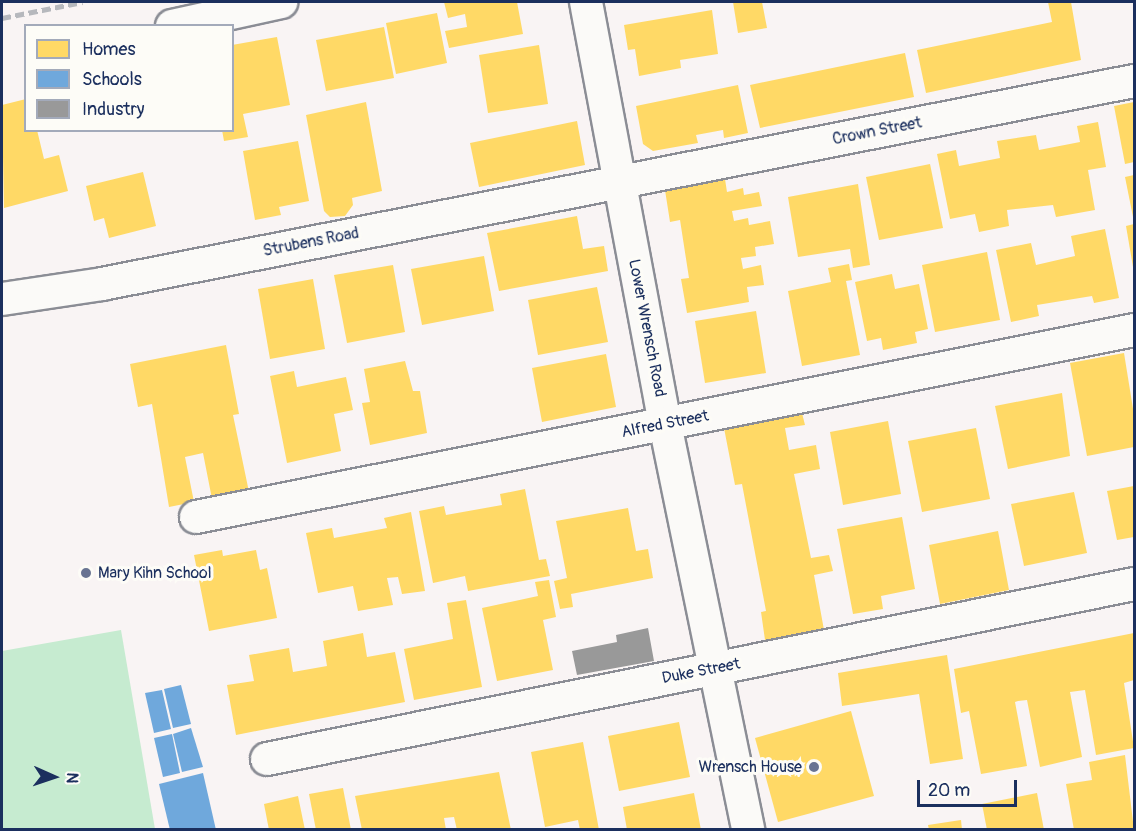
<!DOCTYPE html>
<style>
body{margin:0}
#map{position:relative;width:1136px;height:831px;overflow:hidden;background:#f9f4f4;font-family:Pangolin,sans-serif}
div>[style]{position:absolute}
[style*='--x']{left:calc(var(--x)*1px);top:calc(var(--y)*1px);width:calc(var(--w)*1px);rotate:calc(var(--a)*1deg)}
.green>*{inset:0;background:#c6ebd0}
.homes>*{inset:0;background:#ffd966}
.schools>*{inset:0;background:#6fa8dc}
.industry>*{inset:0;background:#999}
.roads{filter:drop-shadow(2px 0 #8b8d95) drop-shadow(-2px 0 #8b8d95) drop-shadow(0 2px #8b8d95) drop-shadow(0 -2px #8b8d95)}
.street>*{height:32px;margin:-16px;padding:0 16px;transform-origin:16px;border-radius:16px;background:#fbfaf8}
.rail>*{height:4.5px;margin-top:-2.25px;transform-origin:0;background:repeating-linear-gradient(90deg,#b6b8bd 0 9px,transparent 0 13.5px)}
.dots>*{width:16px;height:16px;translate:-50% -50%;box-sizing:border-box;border:3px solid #fdfcf7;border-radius:50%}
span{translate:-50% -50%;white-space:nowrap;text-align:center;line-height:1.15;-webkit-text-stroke:6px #fdfcf7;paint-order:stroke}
.street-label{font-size:16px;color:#1b2f5e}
.poi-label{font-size:16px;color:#1b2f5e}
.left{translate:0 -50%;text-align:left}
.right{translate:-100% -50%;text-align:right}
.frame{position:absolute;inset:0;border:3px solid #1b2f5e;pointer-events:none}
.legend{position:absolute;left:24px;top:24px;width:210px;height:108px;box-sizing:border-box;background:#fdfcf7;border:2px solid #a3aaba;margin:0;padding:8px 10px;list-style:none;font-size:18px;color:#1b2f5e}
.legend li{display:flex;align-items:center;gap:12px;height:30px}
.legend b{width:30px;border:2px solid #a3aaba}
.north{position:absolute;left:24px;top:747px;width:60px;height:60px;-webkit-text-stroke:4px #fdfcf7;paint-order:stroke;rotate:93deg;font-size:16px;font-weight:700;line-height:24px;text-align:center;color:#1b2f5e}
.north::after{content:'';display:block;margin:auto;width:21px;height:27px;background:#1b2f5e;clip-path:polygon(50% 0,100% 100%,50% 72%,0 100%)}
.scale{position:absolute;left:917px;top:780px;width:100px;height:27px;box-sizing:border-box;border:3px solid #1b2f5e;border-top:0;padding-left:8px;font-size:18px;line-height:21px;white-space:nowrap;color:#1b2f5e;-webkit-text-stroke:4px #fdfcf7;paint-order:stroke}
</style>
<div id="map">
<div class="green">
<div style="clip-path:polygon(121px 630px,155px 829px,2px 829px,2px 651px)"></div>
</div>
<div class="homes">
<div style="clip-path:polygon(444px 2px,517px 2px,523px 34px,449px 48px,445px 31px,467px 27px,465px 14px,448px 18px)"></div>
<div style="clip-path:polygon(733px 2px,762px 2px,767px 28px,738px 33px)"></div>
<div style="clip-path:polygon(1048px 2px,1071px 2px,1081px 60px,926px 93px,917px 50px,1052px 22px)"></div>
<div style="clip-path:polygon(712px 10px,718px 54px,680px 60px,681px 68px,639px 76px,635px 49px,628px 50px,624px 25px)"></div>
<div style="clip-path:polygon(437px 13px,447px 63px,396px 74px,386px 23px)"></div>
<div style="clip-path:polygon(384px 27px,394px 78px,326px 91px,316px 40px)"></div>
<div style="clip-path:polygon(277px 37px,290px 105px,243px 114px,248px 137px,224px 141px,222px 130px,232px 130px,232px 45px)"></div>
<div style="clip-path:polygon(539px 45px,548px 104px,488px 113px,479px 55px)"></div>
<div style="clip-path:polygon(905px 53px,914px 97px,760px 128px,750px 85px)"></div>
<div style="clip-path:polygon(738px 85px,748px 133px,724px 138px,723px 130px,696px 135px,698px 143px,653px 151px,643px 144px,636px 106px)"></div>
<div style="clip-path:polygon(26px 99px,26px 130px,37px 130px,44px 159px,59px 155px,68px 191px,4px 208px,2px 105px)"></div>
<div style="clip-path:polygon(366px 102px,382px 191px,352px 198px,353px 205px,345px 216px,330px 217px,324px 211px,306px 115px)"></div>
<div style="clip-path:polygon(1134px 102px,1134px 162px,1125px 164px,1114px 106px)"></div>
<div style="clip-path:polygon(577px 121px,585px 165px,479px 187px,470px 143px)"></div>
<div style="clip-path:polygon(1098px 122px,1106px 167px,1088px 170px,1095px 210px,1056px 217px,1053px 205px,1007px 210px,1009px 226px,979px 232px,975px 214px,950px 219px,937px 154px,956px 150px,959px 166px,1000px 158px,997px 141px,1036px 135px,1039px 150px,1080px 142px,1077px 126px)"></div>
<div style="clip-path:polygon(298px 141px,309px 201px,279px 207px,281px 215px,255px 220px,243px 151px)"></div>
<div style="clip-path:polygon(930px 164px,943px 228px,879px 240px,866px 177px)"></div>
<div style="clip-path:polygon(143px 172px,156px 226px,109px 238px,104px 218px,94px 221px,86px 186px)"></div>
<div style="clip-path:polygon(1134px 175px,1134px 217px,1133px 217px,1125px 177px)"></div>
<div style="clip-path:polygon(725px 179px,727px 192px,743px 188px,744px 195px,759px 192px,762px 206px,732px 211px,734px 221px,748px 218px,749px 225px,770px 221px,774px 244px,755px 247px,756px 256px,741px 258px,743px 269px,761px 265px,764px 285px,747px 287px,749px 302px,687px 313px,681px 279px,689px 278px,680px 220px,670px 222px,665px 190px)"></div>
<div style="clip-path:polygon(858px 184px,870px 265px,853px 268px,850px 249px,798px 257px,788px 197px)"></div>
<div style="clip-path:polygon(577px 216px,583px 249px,604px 246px,608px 271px,499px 291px,487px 233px)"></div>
<div style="clip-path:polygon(1134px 224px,1134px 267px,1133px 267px,1126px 226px)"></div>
<div style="clip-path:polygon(1105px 229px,1119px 298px,1094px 303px,1092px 296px,1037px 305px,1039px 316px,1011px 322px,996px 250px,1031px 243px,1036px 265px,1075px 256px,1071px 236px)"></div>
<div style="clip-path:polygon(987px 252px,1000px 320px,935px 332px,922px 265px)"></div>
<div style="clip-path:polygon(484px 256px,494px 311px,422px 325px,411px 269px)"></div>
<div style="clip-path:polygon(849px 264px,852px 280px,846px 281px,860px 355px,802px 366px,788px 291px,831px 282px,828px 268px)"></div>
<div style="clip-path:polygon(393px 265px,405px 332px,347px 343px,334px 275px)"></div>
<div style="clip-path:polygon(892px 274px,895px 289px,919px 284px,928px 329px,915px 332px,917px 343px,883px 350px,881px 338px,867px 341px,855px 282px)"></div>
<div style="clip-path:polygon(313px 279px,325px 349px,270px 359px,258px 289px)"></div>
<div style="clip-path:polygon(597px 287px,608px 342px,538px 355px,528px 300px)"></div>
<div style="clip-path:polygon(756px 311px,766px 373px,705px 383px,695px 321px)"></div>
<div style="clip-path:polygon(226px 345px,239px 414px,233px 415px,249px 492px,212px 499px,203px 453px,185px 457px,194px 502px,169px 507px,152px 404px,138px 407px,130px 364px)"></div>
<div style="clip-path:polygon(1124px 353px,1134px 415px,1134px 447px,1087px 456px,1070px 363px)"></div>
<div style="clip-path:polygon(606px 354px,616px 407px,542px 422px,532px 368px)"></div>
<div style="clip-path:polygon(405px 361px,413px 391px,420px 391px,427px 433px,370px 445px,362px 403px,370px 402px,364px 369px)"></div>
<div style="clip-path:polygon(294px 371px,297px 387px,346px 377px,353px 410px,334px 414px,341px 451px,287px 463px,270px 376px)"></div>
<div style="clip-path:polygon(1062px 393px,1070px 456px,1008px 469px,995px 406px)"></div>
<div style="clip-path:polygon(802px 413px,805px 425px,785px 428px,789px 450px,816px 445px,820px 469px,794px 474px,811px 558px,829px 555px,833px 571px,814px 575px,824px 630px,765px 640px,761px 612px,766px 611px,742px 484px,735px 485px,724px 428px)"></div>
<div style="clip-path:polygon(888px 421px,901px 494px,843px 505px,830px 432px)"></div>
<div style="clip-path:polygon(976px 428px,990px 499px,922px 512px,908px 441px)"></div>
<div style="clip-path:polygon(1134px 486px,1134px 537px,1117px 540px,1107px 491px)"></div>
<div style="clip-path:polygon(525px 489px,539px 560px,546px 559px,550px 576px,468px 591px,465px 576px,433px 583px,419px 511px,444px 506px,446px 515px,502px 505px,500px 494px)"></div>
<div style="clip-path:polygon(1074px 492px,1087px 553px,1024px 566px,1011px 504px)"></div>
<div style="clip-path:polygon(628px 508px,636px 551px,648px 549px,653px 578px,571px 594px,573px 607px,560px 609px,554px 581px,567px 578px,556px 521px)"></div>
<div style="clip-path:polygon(411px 512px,425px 591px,402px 594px,398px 577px,387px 578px,393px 605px,358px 611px,353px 586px,318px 593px,306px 533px,332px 528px,334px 538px,387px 528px,384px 518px)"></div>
<div style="clip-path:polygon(902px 517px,915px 589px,881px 596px,883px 609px,853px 614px,837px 529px)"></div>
<div style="clip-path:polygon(998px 531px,1009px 590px,940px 604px,929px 545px)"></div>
<div style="clip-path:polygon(222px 550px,223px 556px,256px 550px,260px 570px,267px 568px,277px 618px,209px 631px,194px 555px)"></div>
<div style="clip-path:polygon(549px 580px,556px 617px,543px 620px,553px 670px,497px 681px,482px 608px,538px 596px,535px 582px)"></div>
<div style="clip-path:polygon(466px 600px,482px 687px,414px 700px,404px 649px,453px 639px,447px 603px)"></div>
<div style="clip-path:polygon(363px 633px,367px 657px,395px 652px,405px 702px,236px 735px,227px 685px,254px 681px,249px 655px,289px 648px,293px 672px,327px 666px,323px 641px)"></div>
<div style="clip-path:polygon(1134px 633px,1134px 680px,1124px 683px,1134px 748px,1096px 755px,1085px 690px,1070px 692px,1082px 757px,1040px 767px,1027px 700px,1018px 701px,1015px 702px,1027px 766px,981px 774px,969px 711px,961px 713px,954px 669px)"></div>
<div style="clip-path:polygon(947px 655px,963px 759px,930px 764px,919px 694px,842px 706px,838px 673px)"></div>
<div style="clip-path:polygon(851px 711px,874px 796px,778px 822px,755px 738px)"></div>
<div style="clip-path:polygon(679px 722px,690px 777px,619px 791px,608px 736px)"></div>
<div style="clip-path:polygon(583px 742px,599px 830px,580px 830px,578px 820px,545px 827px,531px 752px)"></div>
<div style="clip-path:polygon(1125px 755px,1134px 830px,1074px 830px,1066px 784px,1092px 780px,1089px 762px)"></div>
<div style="clip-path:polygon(499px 772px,511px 830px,457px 830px,454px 817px,444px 818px,446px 830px,362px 830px,355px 796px)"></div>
<div style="clip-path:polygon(343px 788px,351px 830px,316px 830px,309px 794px)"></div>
<div style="clip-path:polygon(694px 793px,701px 830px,627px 830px,623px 807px)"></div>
<div style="clip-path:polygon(1037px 793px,1044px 830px,987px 830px,982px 804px)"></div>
<div style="clip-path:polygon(298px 796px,305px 830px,269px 830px,264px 804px)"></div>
<div style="clip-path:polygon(961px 820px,962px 830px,929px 830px,928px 825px)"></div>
</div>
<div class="schools">
<div style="clip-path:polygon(181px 685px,191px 724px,173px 728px,164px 689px)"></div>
<div style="clip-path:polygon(162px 690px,171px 729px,154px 733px,145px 693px)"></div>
<div style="clip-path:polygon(191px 728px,203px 767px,182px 772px,173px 734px)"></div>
<div style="clip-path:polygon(172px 734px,180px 773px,163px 777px,154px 738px)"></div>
<div style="clip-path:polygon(203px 773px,216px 830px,170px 830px,159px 784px)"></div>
</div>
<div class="industry">
<div style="clip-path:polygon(648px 628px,654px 661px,577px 675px,572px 651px,617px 642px,616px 635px)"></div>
</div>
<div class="roads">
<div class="street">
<div style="--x:586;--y:2;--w:429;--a:79.4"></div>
<div style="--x:665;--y:424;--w:414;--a:78.4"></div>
<div style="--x:172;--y:26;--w:112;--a:-12.4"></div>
<div style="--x:2;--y:299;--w:101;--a:-8.5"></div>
<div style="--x:102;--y:284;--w:1052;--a:-11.13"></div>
<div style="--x:196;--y:517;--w:956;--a:-11.27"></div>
<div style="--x:267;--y:759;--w:884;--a:-11.41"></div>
</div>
</div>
<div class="rail">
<div style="--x:2;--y:18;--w:82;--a:-11.3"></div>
</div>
<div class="dots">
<div style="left:86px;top:573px;background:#697492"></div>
<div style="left:814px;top:767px;background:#697492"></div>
</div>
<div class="street-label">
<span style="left:877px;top:131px;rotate:-11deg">Crown Street</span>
<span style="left:311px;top:242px;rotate:-11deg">Strubens Road</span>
<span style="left:647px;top:328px;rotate:79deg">Lower Wrensch Road</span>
<span style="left:665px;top:424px;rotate:-11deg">Alfred Street</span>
<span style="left:701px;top:671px;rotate:-11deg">Duke Street</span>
</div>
<div class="poi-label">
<span class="left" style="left:98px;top:573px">Mary Kihn School</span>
<span class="right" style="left:802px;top:767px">Wrensch House</span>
</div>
<div class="frame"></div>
<ul class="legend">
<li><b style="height:16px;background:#ffd966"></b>Homes</li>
<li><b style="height:16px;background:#6fa8dc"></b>Schools</li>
<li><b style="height:16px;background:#999"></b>Industry</li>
</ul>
<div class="north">N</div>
<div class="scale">20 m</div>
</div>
